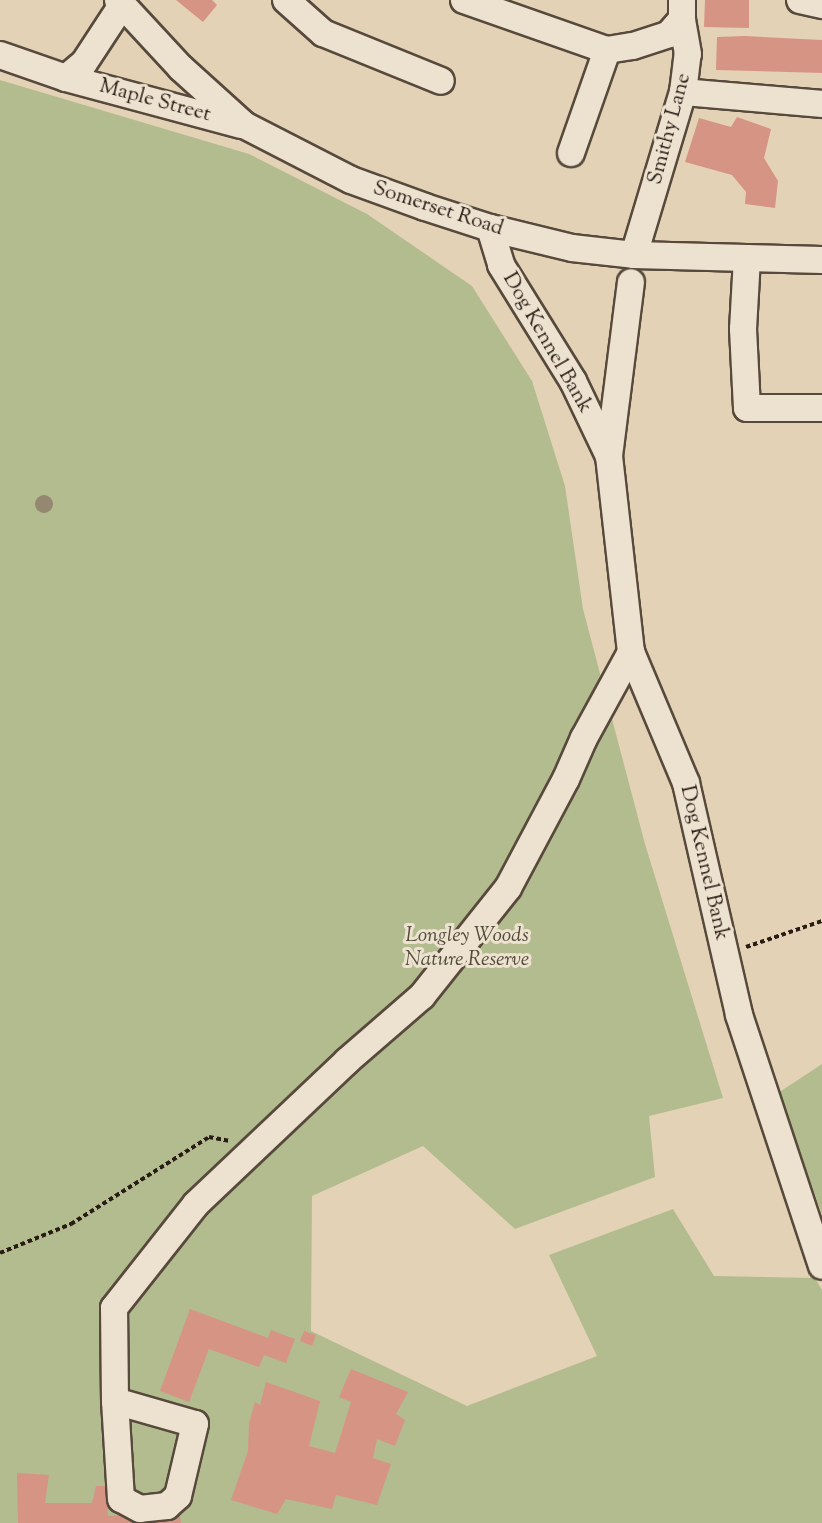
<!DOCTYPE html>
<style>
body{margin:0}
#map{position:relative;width:822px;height:1523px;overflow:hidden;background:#e4d2b6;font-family:"Sorts Mill Goudy",serif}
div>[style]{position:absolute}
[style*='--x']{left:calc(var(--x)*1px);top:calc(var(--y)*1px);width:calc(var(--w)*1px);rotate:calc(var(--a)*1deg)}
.green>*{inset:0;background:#b3bc8f}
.building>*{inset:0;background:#d69485}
.path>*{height:4px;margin-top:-2px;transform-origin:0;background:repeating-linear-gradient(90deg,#281c14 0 4.5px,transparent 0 7.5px)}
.roads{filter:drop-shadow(2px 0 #574a3c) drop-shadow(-2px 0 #574a3c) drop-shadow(0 2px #574a3c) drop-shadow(0 -2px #574a3c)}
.minor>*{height:26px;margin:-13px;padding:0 13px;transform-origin:13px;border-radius:13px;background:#ede2d0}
.trees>*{width:18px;height:18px;margin:-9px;border-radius:50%;background:#948871}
span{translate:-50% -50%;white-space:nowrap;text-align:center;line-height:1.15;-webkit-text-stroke:6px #ede2d0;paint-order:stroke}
.street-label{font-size:21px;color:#281c14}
.park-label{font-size:21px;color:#524c39;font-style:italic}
</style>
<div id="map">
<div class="green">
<div style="clip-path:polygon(0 80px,249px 154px,367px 214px,472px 286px,532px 381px,565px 486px,583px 609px,645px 844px,723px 1098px,649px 1116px,655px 1177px,515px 1229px,423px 1146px,312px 1196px,311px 1331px,467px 1406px,597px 1356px,549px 1255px,673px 1209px,714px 1276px,815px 1278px,822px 1290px,822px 1523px,0 1523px)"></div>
<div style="clip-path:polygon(822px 1064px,822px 1214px,778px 1093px)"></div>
</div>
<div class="building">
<div style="clip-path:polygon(176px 0,212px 0,217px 5px,203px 22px)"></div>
<div style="clip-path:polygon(705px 0,749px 0,749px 28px,704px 27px)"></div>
<div style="clip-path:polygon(745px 36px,822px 40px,822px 73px,716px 70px,717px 37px)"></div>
<div style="clip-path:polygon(737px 117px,771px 129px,764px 158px,778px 181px,775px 208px,745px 204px,746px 192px,732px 175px,685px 162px,699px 118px,731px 127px)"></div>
<div style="clip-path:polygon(190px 1309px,268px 1338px,271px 1330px,295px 1339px,286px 1363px,264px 1355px,259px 1367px,209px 1349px,189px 1402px,160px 1391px)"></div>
<div style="clip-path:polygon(304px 1331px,316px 1335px,312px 1346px,300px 1341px)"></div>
<div style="clip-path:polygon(351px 1369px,408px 1392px,396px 1414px,405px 1420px,395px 1446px,377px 1439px,373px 1458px,391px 1464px,377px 1505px,336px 1495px,332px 1509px,286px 1499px,277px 1514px,231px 1500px,248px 1451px,249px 1423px,255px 1402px,260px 1405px,266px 1382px,320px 1401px,309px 1446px,335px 1453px,351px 1402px,339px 1397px)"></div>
<div style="clip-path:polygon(17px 1473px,49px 1475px,45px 1503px,92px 1503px,96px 1486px,106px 1486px,108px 1516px,179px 1511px,181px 1523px,18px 1523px)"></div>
</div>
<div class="path">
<div style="--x:746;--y:947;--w:80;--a:-18.9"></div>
<div style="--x:0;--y:1253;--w:77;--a:-22.2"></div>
<div style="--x:71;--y:1224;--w:163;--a:-32.2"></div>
<div style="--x:209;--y:1137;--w:20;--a:11"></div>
</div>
<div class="roads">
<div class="minor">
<div style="--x:118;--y:0;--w:93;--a:47.2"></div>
<div style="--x:181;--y:68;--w:85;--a:42.1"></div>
<div style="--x:244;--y:125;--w:120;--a:27.2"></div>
<div style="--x:351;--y:180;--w:79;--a:20"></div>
<div style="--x:425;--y:207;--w:68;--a:17.9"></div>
<div style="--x:490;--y:228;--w:84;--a:13.7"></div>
<div style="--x:572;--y:248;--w:62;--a:6.4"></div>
<div style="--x:634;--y:255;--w:188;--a:1.5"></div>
<div style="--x:286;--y:0;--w:50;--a:41.7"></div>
<div style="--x:323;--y:33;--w:127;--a:22.1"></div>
<div style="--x:464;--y:0;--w:151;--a:19.3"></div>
<div style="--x:607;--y:50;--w:26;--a:-9"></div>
<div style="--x:633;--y:46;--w:38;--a:-18"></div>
<div style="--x:669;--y:34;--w:20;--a:-49"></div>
<div style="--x:800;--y:0;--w:23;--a:13"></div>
<div style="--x:0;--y:55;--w:70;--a:19.2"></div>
<div style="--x:66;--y:78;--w:181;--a:15"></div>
<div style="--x:66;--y:78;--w:23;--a:-40"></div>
<div style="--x:84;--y:63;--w:69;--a:-56.8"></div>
<div style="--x:683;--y:92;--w:140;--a:4.9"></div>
<div style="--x:571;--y:153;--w:109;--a:-70.7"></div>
<div style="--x:490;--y:228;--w:39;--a:73"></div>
<div style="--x:501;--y:265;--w:137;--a:58.2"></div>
<div style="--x:573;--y:381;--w:83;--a:64.4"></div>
<div style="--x:609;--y:456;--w:197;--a:83.6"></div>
<div style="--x:631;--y:652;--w:142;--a:67.2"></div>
<div style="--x:686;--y:783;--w:238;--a:77.1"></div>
<div style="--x:739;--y:1015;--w:264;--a:71.7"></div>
<div style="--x:634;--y:255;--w:170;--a:-73.3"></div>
<div style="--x:683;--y:92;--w:38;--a:-83"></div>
<div style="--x:688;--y:54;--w:36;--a:-100"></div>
<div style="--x:682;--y:19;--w:19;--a:-90"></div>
<div style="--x:747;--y:258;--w:71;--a:93.2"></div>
<div style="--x:743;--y:329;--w:79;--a:87.1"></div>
<div style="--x:747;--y:408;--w:75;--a:0"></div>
<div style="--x:609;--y:456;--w:175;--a:-82.8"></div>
<div style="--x:115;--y:1401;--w:83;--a:16"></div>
<div style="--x:195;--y:1424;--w:74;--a:103.3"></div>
<div style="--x:178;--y:1496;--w:15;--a:138"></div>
<div style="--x:167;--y:1506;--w:27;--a:174"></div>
<div style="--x:140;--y:1509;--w:21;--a:-152"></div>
<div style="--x:121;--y:1499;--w:98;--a:-93.5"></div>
<div style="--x:115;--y:1401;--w:93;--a:-90.6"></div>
<div style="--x:114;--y:1308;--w:132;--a:-51.7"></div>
<div style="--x:196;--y:1204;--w:208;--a:-43.4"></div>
<div style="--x:347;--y:1061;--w:99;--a:-40.9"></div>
<div style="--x:422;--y:996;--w:138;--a:-51.5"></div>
<div style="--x:508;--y:888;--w:123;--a:-62"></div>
<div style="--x:566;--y:779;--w:45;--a:-66.3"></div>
<div style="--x:584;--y:738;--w:98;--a:-61.3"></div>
</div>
</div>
<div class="trees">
<div style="left:44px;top:504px"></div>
</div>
<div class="street-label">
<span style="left:155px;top:101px;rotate:15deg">Maple Street</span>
<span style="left:670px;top:129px;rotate:-75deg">Smithy Lane</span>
<span style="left:438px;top:209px;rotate:18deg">Somerset Road</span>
<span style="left:547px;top:343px;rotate:60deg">Dog Kennel Bank</span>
<span style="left:704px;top:863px;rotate:77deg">Dog Kennel Bank</span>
</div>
<div class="park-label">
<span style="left:467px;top:948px">Longley Woods<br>Nature Reserve</span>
</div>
</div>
